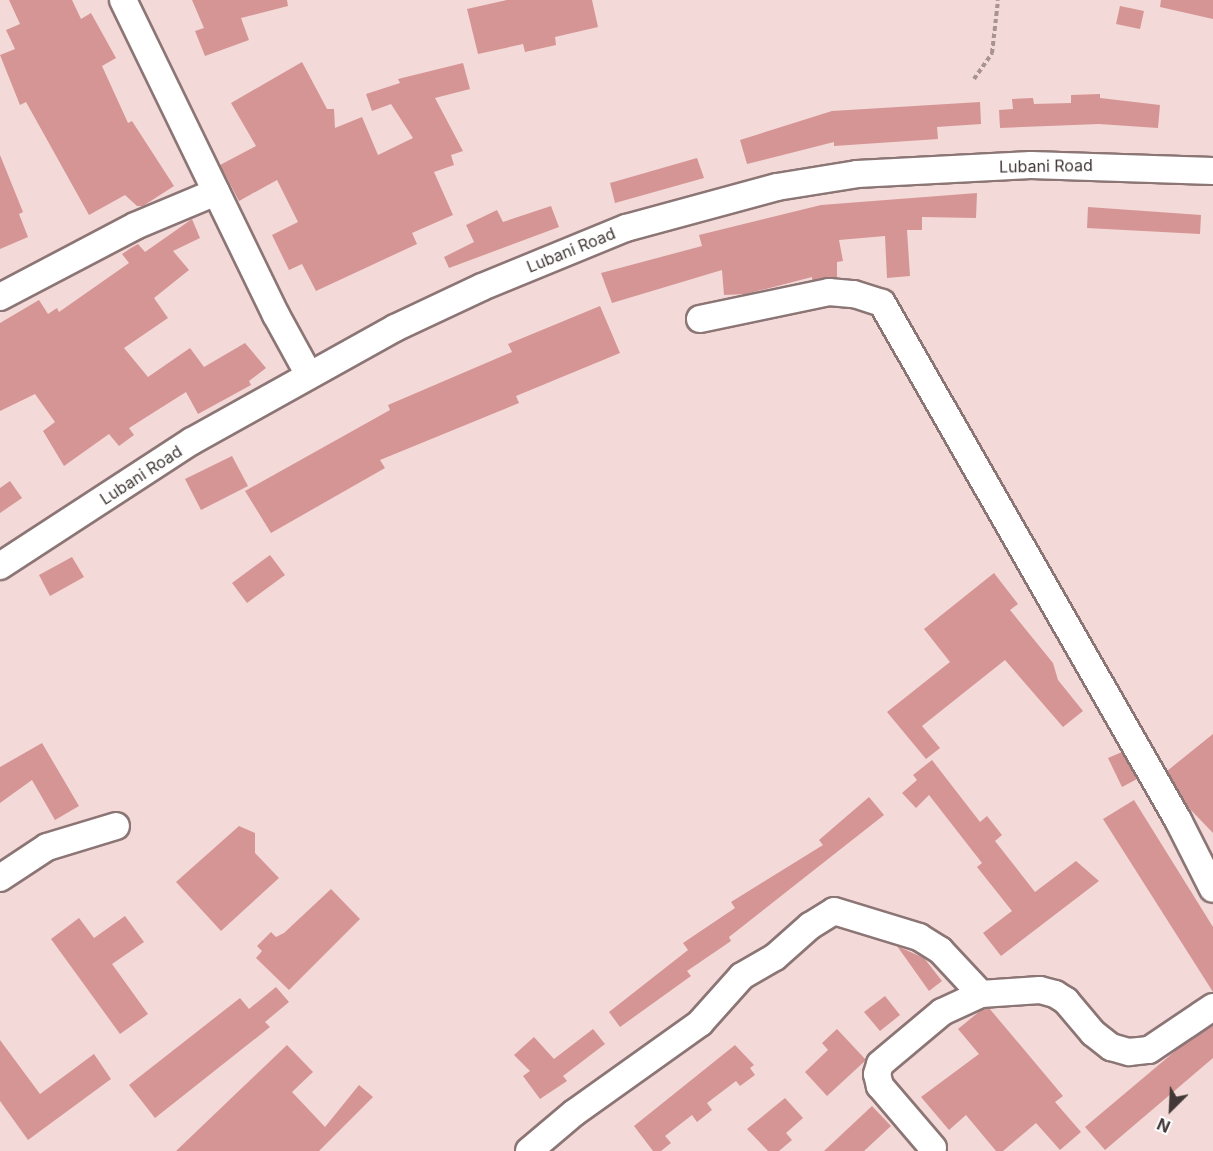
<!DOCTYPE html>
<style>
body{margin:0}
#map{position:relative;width:1213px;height:1151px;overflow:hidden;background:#f3d9d8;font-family:Inter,sans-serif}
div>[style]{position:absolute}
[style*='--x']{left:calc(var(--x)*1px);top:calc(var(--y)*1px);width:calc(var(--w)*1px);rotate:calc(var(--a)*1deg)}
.building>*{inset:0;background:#d59595}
.path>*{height:4px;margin-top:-2px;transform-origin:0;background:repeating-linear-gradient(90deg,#a69392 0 4.5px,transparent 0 7.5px)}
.roads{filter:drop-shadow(2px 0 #8c7575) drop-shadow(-2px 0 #8c7575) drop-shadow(0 2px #8c7575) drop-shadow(0 -2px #8c7575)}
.minor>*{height:26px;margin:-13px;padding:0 13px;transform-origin:13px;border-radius:13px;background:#fff}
span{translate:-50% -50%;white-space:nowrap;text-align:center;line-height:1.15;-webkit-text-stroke:6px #fff;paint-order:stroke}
.street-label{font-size:16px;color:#423837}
.north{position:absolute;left:1141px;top:1079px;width:60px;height:60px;-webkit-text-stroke:4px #fff;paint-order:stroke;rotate:204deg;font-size:16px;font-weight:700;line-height:24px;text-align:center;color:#423837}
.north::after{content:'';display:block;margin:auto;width:21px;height:27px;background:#423837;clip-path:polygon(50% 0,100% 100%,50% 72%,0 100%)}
</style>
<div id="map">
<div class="building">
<div style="clip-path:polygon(9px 0,72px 0,81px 19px,91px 13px,116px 58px,102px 66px,128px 123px,132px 121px,174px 186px,143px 206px,137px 206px,125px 195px,89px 215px,26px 102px,20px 105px,0 55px,15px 49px,6px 30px,20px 24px)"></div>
<div style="clip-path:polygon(192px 0,287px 0,288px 6px,241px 18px,249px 40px,205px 56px,195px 31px,204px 28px)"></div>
<div style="clip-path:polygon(507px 0,592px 0,598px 27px,555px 37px,556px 45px,525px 52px,523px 44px,478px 54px,467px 9px)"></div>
<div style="clip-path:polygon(1161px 0,1213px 0,1213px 19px,1160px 7px)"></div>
<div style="clip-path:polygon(1120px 6px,1144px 11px,1140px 29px,1116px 24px)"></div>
<div style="clip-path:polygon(302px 62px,327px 109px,334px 109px,335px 128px,362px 117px,378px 155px,413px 138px,391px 104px,372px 111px,366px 94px,400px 83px,398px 79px,463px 63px,470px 89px,435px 98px,463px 151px,451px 155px,454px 165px,434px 172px,453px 215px,412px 233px,417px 244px,316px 291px,302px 264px,289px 270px,272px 235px,298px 222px,277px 180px,239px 201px,220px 165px,256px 146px,231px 103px)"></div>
<div style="clip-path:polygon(1100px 94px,1100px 98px,1160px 105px,1158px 128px,1099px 124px,1000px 128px,999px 110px,1013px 109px,1012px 99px,1033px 98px,1034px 104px,1071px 103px,1071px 95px)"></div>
<div style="clip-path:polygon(980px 102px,981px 124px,937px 127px,938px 139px,834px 146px,834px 142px,747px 164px,740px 140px,832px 111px)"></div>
<div style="clip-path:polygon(0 155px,23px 212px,19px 214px,28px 237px,0 249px)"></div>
<div style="clip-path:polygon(697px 158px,704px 178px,615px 203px,610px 183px)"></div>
<div style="clip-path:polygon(977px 193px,976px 218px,922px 217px,922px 230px,907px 230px,910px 276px,887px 278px,885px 236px,839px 240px,843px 261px,837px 262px,837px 278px,812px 280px,812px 277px,746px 294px,724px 295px,722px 270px,612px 303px,601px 273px,702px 246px,699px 235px,821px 205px)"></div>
<div style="clip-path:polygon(551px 206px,559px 227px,449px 268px,444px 257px,474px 242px,466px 225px,497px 210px,503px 222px)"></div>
<div style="clip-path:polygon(1088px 207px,1201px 215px,1200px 234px,1087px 228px)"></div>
<div style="clip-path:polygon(192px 219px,200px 238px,173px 251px,189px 270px,154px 298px,168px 318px,124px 348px,148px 377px,190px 348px,204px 367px,245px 343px,266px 368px,249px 381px,251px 385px,198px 414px,186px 392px,129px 428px,134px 435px,119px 446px,109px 434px,64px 466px,43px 431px,55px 422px,35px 394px,0 411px,0 323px,39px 300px,48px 314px,57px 308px,59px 312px,129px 263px,122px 254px,131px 248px,138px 244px,145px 252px)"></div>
<div style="clip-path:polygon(600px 306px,620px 353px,516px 396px,519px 403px,380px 460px,385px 468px,271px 533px,245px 491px,390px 410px,388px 405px,512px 352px,508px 344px)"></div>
<div style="clip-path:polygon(232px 456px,248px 486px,201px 510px,185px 479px)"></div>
<div style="clip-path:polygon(10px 481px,22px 498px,0 513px,0 488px)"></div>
<div style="clip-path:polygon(270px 555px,285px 575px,247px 603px,232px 583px)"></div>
<div style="clip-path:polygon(72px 557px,84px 577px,50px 596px,39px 575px)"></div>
<div style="clip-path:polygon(994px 573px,1018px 604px,1010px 610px,1053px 663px,1058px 680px,1083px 711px,1063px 727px,1005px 660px,922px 726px,940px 748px,926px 759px,887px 712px,950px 662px,924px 629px)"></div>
<div style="clip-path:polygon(1213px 734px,1213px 833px,1188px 807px,1167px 771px)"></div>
<div style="clip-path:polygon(42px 743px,79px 806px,55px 820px,32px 780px,0 803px,0 767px)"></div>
<div style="clip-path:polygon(1122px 752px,1137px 779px,1122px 787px,1108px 758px)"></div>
<div style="clip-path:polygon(932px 760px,980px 822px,987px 816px,1002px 835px,995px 841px,1035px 892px,1076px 861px,1099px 881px,1001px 956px,983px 933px,1012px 911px,977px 867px,982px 863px,929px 795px,916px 808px,902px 793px,917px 780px,913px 775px)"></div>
<div style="clip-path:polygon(869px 797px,884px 815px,729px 937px,731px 941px,687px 971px,691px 976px,620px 1027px,609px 1012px,688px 950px,683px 943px,735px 908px,731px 902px,823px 845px,819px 840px)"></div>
<div style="clip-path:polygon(1134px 800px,1213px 927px,1213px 992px,1103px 819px)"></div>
<div style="clip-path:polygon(239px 826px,255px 833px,255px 853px,279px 878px,221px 931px,176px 882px)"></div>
<div style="clip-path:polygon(331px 889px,360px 919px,289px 990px,256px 958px,262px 951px,257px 946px,271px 932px,276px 937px,284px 933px)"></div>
<div style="clip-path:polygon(125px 916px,144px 942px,112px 964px,148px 1014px,120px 1034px,51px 939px,79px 918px,94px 938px)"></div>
<div style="clip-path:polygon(897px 946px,924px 958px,942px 981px,929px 991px)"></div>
<div style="clip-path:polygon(276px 987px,289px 1002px,265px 1022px,270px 1027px,155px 1118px,129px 1085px,240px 998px,249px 1009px)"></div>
<div style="clip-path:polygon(885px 996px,900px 1015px,880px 1031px,864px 1012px)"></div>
<div style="clip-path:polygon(989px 1008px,1063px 1096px,1055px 1102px,1081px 1132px,1060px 1150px,1036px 1123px,1003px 1151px,996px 1151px,966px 1115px,949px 1130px,921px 1097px,979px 1054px,958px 1029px,980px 1011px)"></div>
<div style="clip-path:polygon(1213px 1025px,1213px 1058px,1105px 1150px,1085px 1127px,1180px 1047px)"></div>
<div style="clip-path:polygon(593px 1029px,605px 1044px,563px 1076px,567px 1081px,540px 1099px,523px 1076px,530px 1071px,514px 1055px,534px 1037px,554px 1059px)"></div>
<div style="clip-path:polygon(837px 1029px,866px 1060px,827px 1096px,805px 1072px,828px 1050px,822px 1043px)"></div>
<div style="clip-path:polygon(0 1040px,40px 1094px,94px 1054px,111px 1079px,28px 1140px,0 1101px)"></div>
<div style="clip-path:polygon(287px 1045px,313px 1072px,292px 1092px,325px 1127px,359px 1085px,373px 1097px,319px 1151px,176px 1151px)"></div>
<div style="clip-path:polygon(735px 1045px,754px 1065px,750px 1068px,755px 1075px,740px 1086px,736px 1081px,707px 1103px,712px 1110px,697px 1122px,692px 1115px,665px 1136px,671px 1143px,661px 1151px,653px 1151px,634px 1126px)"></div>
<div style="clip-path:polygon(785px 1098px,803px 1118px,786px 1133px,792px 1140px,779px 1151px,768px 1151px,747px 1129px)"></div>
<div style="clip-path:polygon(872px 1106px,891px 1126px,864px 1151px,824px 1151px)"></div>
</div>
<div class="path">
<div style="--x:974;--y:79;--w:32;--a:-55"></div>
<div style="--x:992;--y:53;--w:53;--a:-83.5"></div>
</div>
<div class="roads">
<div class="minor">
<div style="--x:123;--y:0;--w:350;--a:64.1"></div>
<div style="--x:276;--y:315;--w:68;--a:61.2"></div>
<div style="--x:0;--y:297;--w:153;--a:-27.7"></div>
<div style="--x:135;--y:226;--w:88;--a:-22.8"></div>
<div style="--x:700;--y:319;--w:132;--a:-11.8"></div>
<div style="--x:829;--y:292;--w:25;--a:5"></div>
<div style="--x:854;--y:294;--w:29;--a:18"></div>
<div style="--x:882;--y:303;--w:596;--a:60.21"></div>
<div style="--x:1178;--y:820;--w:77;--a:63.1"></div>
<div style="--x:0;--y:566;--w:229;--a:-33.1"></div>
<div style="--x:192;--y:441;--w:232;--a:-29.1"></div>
<div style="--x:395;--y:328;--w:96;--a:-25.2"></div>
<div style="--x:482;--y:287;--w:156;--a:-22.3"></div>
<div style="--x:626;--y:228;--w:156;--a:-15.2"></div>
<div style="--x:777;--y:187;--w:81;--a:-9.2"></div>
<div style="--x:857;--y:174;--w:174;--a:-3"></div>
<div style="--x:1031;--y:165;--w:182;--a:1.9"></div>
<div style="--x:0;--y:878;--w:56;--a:-33.4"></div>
<div style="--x:47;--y:847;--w:72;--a:-16.9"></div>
<div style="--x:933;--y:1148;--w:82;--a:-130.5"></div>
<div style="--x:880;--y:1086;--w:12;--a:-104"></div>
<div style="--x:877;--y:1074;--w:10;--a:-73"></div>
<div style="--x:880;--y:1064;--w:81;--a:-40"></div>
<div style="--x:942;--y:1012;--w:43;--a:-24.8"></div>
<div style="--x:529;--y:1151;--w:59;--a:-40.2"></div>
<div style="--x:574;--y:1113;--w:155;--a:-35.5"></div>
<div style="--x:700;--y:1023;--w:63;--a:-48.2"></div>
<div style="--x:742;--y:976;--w:38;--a:-30"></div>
<div style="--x:775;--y:957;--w:47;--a:-41.5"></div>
<div style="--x:810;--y:926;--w:28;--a:-32"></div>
<div style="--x:834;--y:911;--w:89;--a:17"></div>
<div style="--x:919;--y:937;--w:25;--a:32"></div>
<div style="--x:940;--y:950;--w:60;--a:47"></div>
<div style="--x:981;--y:994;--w:59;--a:-3.9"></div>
<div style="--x:1040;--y:990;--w:16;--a:15"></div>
<div style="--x:1055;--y:994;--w:13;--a:32"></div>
<div style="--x:1066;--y:1001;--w:42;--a:49.8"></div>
<div style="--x:1093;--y:1033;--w:23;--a:38"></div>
<div style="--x:1111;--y:1047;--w:19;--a:16"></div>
<div style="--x:1129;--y:1052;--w:20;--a:-6"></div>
<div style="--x:1149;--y:1050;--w:77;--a:-33.9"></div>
</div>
</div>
<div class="street-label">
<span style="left:1046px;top:166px;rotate:-1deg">Lubani Road</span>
<span style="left:571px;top:250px;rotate:-22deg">Lubani Road</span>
<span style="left:141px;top:475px;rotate:-33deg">Lubani Road</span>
</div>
<div class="north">N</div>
</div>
